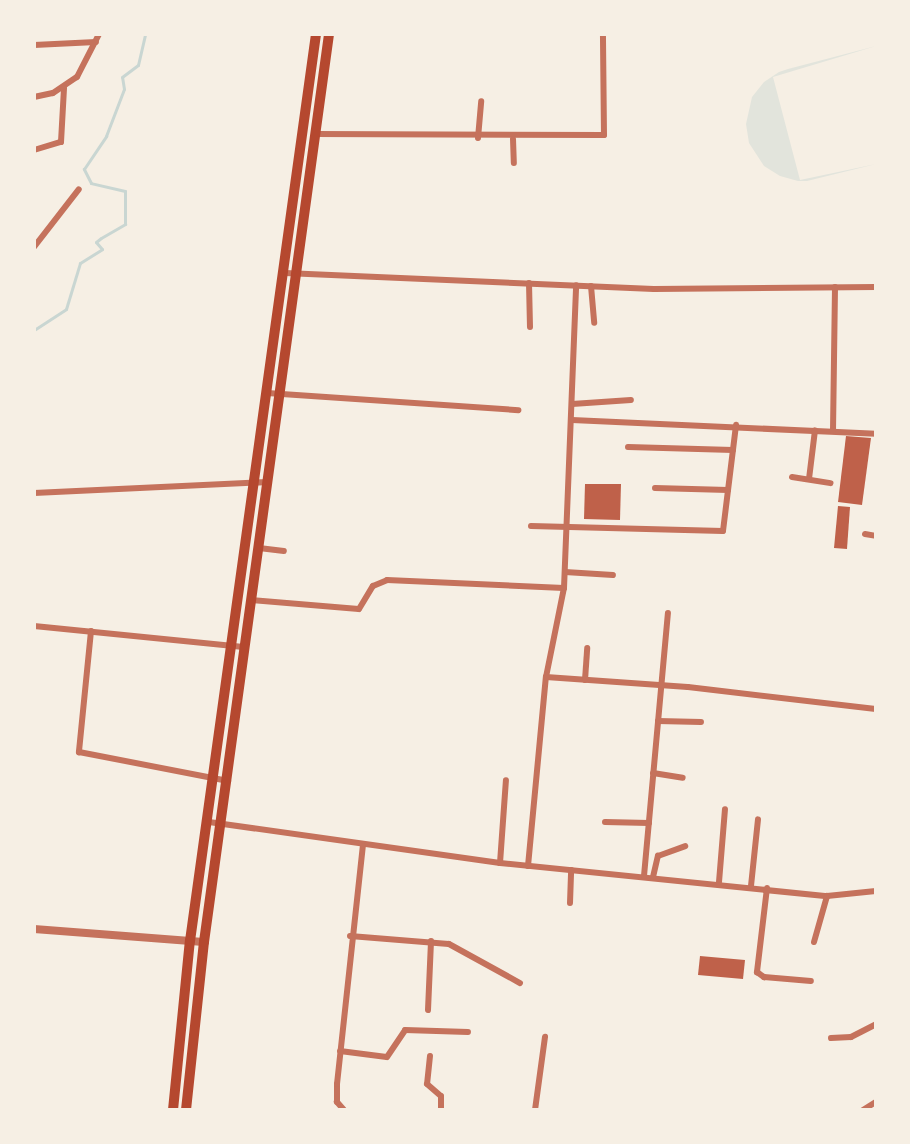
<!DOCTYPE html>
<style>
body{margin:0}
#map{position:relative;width:910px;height:1144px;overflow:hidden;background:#f6efe4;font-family:"Open Sans",sans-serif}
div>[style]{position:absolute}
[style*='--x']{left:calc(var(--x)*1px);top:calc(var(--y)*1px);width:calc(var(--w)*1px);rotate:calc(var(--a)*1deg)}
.green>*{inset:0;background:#e2e4dc}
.stream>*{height:3px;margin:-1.5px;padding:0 1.5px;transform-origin:1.5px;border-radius:1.5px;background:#c9d6d2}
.building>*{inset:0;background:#bf614a}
.minor>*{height:6px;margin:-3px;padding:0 3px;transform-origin:3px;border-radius:3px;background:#c5725c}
.tertiary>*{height:8px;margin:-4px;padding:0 4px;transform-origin:4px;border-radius:4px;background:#c5725c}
.trunk>*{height:10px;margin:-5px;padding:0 5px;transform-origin:5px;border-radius:5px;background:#b5482f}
span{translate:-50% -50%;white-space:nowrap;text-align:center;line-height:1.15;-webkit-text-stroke:7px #f6efe4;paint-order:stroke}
.frame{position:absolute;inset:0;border:36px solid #f6efe4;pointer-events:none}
</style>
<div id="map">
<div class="green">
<div style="clip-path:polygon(876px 46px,773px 77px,800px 180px,876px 164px,807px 181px,798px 181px,780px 176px,764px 166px,749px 143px,746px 124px,752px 97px,764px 82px,779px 72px,788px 69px)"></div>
</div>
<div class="stream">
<div style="--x:34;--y:330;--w:38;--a:-33"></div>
<div style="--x:66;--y:309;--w:48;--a:-73.1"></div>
<div style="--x:80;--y:263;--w:26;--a:-32"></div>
<div style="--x:102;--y:249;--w:9;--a:-131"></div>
<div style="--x:96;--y:242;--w:6;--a:-39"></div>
<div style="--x:101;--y:238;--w:28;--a:-30"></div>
<div style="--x:125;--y:224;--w:33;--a:-90"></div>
<div style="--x:125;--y:191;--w:35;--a:-167"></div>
<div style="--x:91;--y:183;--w:16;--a:-117"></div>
<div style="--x:84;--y:169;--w:40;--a:-56"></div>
<div style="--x:106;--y:136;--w:50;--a:-69"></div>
<div style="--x:124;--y:89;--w:12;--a:-99"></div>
<div style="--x:122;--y:77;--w:20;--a:-37"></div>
<div style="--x:138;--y:65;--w:32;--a:-77"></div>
</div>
<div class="building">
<div style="clip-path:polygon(846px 436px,871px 438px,862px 505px,838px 502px)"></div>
<div style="clip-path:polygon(585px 484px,621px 484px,620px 520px,584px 519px)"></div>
<div style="clip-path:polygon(838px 506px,850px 507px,847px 549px,834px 548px)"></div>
<div style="clip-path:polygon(700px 956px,745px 960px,743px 979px,698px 975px)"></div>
</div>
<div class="minor">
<div style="--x:34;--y:45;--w:62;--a:-2.8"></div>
<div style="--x:34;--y:97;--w:19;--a:-12"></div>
<div style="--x:53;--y:93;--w:29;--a:-34"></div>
<div style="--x:77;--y:77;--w:48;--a:-62.9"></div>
<div style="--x:315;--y:134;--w:289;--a:0.2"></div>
<div style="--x:604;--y:135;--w:101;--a:-90.6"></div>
<div style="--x:478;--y:138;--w:37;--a:-85"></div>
<div style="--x:513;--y:139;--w:24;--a:88"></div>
<div style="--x:34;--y:150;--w:28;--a:-17"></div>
<div style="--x:61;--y:142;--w:54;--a:-86.8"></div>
<div style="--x:34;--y:247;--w:73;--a:-52.2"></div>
<div style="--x:285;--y:273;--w:369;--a:2.5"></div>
<div style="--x:654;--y:289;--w:222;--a:-0.5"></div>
<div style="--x:529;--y:283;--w:44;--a:88.7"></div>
<div style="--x:591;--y:286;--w:37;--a:85"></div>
<div style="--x:267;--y:393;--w:252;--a:3.9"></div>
<div style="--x:572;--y:404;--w:59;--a:-3.9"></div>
<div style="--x:572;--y:420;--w:304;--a:2.6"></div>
<div style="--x:833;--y:431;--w:144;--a:-89.2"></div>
<div style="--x:628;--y:447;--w:105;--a:1.6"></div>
<div style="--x:792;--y:477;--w:39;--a:9"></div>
<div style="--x:809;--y:479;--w:49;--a:-83"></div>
<div style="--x:655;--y:488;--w:73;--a:1.6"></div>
<div style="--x:34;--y:493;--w:235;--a:-2.7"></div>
<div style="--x:531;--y:526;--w:192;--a:1.5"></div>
<div style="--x:723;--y:531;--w:107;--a:-83"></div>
<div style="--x:865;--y:534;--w:11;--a:10"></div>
<div style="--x:259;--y:548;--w:25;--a:7"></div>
<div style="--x:565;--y:572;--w:48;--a:3.6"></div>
<div style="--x:250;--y:600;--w:109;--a:4.7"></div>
<div style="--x:359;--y:609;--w:27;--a:-59"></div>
<div style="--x:373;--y:586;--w:15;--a:-23"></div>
<div style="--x:387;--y:580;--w:177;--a:2.6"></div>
<div style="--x:34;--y:626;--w:213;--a:5.7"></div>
<div style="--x:91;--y:631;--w:122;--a:95.7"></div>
<div style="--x:79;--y:752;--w:152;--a:11"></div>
<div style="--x:546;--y:677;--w:142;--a:4"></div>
<div style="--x:688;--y:687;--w:189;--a:6.7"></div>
<div style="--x:585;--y:680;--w:32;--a:-86"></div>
<div style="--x:658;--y:721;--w:43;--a:1.3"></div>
<div style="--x:653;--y:773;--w:30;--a:9"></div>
<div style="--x:209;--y:822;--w:294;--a:8"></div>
<div style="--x:500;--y:863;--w:329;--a:5.8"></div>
<div style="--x:827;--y:896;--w:49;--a:-5.8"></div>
<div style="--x:605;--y:822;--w:44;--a:1.3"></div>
<div style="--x:500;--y:863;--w:83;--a:-85.9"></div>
<div style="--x:528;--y:866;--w:190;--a:-84.6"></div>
<div style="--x:546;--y:677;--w:91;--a:-78.6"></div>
<div style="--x:564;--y:588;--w:303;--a:-87.7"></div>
<div style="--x:644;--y:876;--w:264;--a:-84.8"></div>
<div style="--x:653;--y:877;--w:22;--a:-77"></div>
<div style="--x:658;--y:856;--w:29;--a:-20"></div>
<div style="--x:719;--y:882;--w:73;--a:-85.3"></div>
<div style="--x:751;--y:886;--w:67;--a:-84"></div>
<div style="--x:767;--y:888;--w:85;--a:96.8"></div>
<div style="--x:757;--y:972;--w:9;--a:36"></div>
<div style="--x:764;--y:977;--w:47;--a:4.9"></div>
<div style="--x:570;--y:903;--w:33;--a:-88"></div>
<div style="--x:350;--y:936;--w:99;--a:4.6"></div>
<div style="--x:449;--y:944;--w:81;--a:28.8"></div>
<div style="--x:814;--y:942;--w:48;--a:-74.2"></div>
<div style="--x:428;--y:1010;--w:69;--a:-87.5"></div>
<div style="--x:831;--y:1038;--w:20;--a:-3"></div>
<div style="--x:851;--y:1037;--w:28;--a:-27"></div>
<div style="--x:340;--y:1051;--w:47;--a:7.3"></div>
<div style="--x:387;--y:1057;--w:32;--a:-56"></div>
<div style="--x:405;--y:1030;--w:63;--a:1.8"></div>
<div style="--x:430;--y:1056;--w:28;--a:96"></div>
<div style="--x:427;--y:1084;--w:18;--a:41"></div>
<div style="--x:441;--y:1096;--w:14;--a:90"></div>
<div style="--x:344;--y:1110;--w:11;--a:-131"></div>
<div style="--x:337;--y:1102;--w:18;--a:-90"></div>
<div style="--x:337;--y:1084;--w:239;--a:-83.8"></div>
<div style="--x:535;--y:1110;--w:74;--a:-82.2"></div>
<div style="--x:863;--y:1110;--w:15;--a:-32"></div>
</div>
<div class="tertiary">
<div style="--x:34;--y:929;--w:170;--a:4.4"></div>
</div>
<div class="trunk">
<div style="--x:173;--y:1110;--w:170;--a:-84.3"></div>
<div style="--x:190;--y:941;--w:916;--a:-82.09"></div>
<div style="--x:186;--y:1110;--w:169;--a:-83.9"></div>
<div style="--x:204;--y:942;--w:917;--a:-82.16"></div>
</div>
<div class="frame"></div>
</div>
